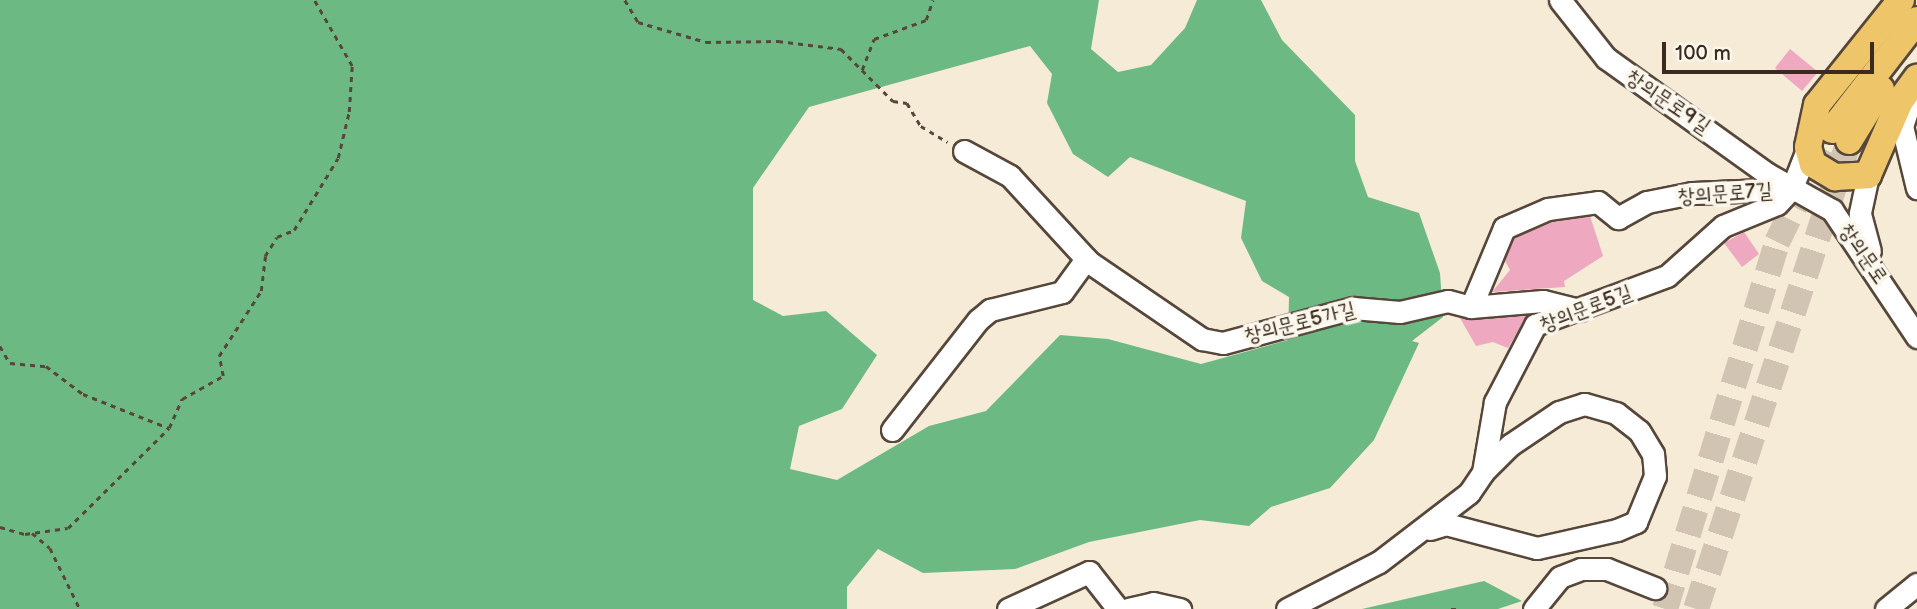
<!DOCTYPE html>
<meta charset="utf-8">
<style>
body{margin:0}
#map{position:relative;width:1917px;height:609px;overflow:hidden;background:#f6ebd7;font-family:"Balsamiq Sans","Poor Story",sans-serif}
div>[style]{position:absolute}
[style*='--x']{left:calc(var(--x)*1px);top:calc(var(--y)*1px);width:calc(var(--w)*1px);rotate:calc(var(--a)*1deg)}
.forest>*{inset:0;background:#6cb984}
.building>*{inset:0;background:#eea8bf}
.major-tunnel>*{height:26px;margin-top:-13px;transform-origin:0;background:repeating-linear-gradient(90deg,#d1c4b2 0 26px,transparent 0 39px)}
.path>*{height:2.5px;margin-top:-1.25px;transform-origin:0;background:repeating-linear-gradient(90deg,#57473a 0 5px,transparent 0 10px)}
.roads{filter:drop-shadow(2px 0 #57473a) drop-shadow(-2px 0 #57473a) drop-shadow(0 2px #57473a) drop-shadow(0 -2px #57473a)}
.minor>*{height:21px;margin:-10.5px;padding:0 10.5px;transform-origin:10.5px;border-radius:10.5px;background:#fff}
.major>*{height:26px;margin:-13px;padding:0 13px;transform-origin:13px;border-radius:13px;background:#eec569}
span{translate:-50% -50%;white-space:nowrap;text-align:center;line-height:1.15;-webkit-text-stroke:7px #fbf7ec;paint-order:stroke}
.street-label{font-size:21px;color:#3b2a1e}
.scale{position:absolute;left:1662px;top:42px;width:212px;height:32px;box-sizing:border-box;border:4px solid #3b2a1e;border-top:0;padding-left:9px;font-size:21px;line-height:24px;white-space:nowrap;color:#3b2a1e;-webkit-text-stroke:5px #fbf7ec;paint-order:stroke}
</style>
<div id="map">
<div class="forest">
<div style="clip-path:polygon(evenodd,0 0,1099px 0,1091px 49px,1118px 72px,1151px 65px,1185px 28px,1197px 0,1261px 0,1282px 40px,1355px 115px,1355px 161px,1368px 197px,1419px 213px,1440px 273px,1443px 317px,1412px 341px,1419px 343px,1374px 440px,1330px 488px,1271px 507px,1249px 526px,1200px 520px,1089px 542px,1015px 569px,923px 573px,878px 549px,847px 587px,847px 609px,0 609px,0 0,1030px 46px,1052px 74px,1047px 103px,1073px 154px,1108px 177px,1130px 157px,1246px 201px,1241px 238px,1262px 281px,1289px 297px,1288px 340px,1201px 364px,1108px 339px,1060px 335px,986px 411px,929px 426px,837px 480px,790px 469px,799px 426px,842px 409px,877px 355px,826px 311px,783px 316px,753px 300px,753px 188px,809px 107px,1030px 46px)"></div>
<div style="clip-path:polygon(1484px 581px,1522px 601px,1498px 609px,1362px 609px)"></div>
</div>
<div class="building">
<div style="clip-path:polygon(1790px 49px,1818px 72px,1802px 91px,1775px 68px)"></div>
<div style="clip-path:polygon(1590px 216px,1603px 256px,1564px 281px,1565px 287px,1492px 292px,1510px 270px,1505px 261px,1514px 238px,1553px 222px)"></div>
<div style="clip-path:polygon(1744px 232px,1759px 254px,1742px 267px,1724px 243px)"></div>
<div style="clip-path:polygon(1527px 316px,1508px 348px,1493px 342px,1476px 346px,1460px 318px)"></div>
</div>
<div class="major-tunnel">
<div style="--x:1665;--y:609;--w:384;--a:-73"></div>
<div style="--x:1777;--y:242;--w:125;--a:-63.8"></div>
<div style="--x:1696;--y:609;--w:492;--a:-71.9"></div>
</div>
<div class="path">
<div style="--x:625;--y:0;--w:26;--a:59"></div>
<div style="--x:638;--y:22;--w:71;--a:16.4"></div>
<div style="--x:706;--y:42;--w:72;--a:-0.8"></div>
<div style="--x:778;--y:41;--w:64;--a:7.2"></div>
<div style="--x:841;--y:49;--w:74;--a:45"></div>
<div style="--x:893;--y:101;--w:14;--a:8"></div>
<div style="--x:907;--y:103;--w:27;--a:59"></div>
<div style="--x:921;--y:126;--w:31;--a:31"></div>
<div style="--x:862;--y:70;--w:33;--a:-69"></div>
<div style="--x:874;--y:39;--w:55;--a:-20.1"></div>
<div style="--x:926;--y:20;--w:21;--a:-71"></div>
<div style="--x:0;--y:346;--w:20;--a:60"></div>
<div style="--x:10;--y:363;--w:36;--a:5"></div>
<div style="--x:46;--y:366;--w:46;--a:37.1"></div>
<div style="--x:83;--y:394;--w:92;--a:21.6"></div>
<div style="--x:0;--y:527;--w:26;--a:16"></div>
<div style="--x:25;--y:534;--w:43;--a:-7.9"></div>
<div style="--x:68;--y:528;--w:142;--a:-44.7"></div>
<div style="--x:169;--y:428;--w:32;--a:-66"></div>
<div style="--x:182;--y:399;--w:47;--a:-29.3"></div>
<div style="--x:223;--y:376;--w:20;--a:-101"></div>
<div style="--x:219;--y:356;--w:77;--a:-57.1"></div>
<div style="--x:261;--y:291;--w:35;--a:-83"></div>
<div style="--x:265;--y:256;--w:22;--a:-58"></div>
<div style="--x:277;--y:237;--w:18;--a:-22"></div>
<div style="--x:294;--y:230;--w:84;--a:-58.6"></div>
<div style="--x:338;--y:158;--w:47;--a:-76.6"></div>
<div style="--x:349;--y:112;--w:46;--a:-86.3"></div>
<div style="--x:352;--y:66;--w:76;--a:-119.9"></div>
<div style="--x:32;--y:533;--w:23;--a:40"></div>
<div style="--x:50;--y:548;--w:68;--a:63.8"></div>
<div style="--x:1451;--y:609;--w:10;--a:0"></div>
</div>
<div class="roads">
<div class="minor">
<div style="--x:1560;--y:0;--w:74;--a:51.6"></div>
<div style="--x:1606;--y:58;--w:197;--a:35.7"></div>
<div style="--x:1766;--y:173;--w:76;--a:29.3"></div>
<div style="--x:1832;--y:210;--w:153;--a:56.2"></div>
<div style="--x:1910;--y:102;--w:25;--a:108"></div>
<div style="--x:1902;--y:126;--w:64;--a:76.4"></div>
<div style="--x:964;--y:151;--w:52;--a:28.5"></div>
<div style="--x:1010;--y:176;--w:117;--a:47.4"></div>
<div style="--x:1089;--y:262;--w:137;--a:34.3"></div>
<div style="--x:1202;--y:339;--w:21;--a:11"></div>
<div style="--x:1223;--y:343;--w:135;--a:-15.1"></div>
<div style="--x:1353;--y:308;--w:47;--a:4.9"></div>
<div style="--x:1400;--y:312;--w:49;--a:-12.9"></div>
<div style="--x:1448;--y:301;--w:24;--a:15"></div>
<div style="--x:1471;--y:307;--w:72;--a:-4.8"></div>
<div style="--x:1543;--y:301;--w:38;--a:14"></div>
<div style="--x:1868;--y:175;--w:40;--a:102"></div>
<div style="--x:1860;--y:214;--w:38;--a:75"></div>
<div style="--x:1471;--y:307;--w:86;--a:-67.3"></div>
<div style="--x:1504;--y:228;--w:48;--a:-23.4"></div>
<div style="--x:1548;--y:209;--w:50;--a:-8"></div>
<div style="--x:1598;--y:202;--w:26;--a:39"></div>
<div style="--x:1618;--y:218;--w:33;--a:-29"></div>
<div style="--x:1647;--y:202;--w:46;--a:-11.3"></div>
<div style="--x:1692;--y:193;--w:95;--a:-2.4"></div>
<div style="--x:892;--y:430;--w:140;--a:-52"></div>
<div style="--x:978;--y:320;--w:16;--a:-40"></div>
<div style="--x:990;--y:310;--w:74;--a:-14"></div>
<div style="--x:1062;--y:292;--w:41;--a:-54"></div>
<div style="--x:1430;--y:529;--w:17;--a:-17"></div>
<div style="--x:1446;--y:524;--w:94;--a:14.8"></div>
<div style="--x:1537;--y:548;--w:82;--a:-12.7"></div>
<div style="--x:1617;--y:530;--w:21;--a:-23"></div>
<div style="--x:1636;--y:522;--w:50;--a:-67.6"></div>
<div style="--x:1655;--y:476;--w:22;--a:-95"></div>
<div style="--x:1653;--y:454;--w:27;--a:-121"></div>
<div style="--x:1639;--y:431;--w:29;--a:-142"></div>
<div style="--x:1616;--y:413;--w:33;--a:-164"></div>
<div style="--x:1584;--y:404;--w:26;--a:162"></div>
<div style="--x:1559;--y:412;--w:59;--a:146"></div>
<div style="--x:1510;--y:445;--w:38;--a:135"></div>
<div style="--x:1008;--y:609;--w:89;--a:-24.6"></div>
<div style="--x:1089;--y:572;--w:47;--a:51.9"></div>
<div style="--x:1128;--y:609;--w:26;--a:-13"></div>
<div style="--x:1153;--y:603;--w:28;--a:13"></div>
<div style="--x:1287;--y:609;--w:103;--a:-27.1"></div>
<div style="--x:1379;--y:562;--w:113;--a:-37.5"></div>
<div style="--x:1469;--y:493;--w:25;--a:-56"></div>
<div style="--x:1483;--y:472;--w:71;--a:-80.3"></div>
<div style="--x:1495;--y:402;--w:87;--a:-62.5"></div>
<div style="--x:1535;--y:325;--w:141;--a:-20.4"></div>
<div style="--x:1667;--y:276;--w:75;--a:-41.8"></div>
<div style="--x:1723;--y:226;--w:58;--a:-22.2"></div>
<div style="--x:1777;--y:204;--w:22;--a:-47"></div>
<div style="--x:1792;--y:188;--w:44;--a:-68.7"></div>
<div style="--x:1534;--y:609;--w:41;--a:-50.9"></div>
<div style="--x:1560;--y:577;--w:22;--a:-21"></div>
<div style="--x:1581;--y:569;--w:26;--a:0"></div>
<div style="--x:1607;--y:569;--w:52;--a:21.6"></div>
<div style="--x:1886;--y:609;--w:40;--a:-39"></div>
</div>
<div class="major">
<div style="--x:1901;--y:0;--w:134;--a:128.7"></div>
<div style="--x:1817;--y:105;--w:43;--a:102.1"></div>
<div style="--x:1808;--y:147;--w:18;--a:74"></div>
<div style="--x:1813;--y:164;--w:26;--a:31"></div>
<div style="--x:1835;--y:177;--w:33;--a:-3"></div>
<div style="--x:1868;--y:175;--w:81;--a:-66.6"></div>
<div style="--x:1900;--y:101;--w:29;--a:-54"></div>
<div style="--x:1832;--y:130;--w:139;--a:-52.3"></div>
<div style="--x:1849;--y:141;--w:61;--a:-58.4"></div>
</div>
</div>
<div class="street-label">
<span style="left:1668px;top:102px;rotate:34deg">창의문로9길</span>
<span style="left:1725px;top:194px;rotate:-4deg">창의문로7길</span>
<span style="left:1863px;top:254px;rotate:55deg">창의문로</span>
<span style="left:1586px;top:309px;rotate:-21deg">창의문로5길</span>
<span style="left:1300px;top:323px;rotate:-14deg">창의문로5가길</span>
</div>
<div class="scale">100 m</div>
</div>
